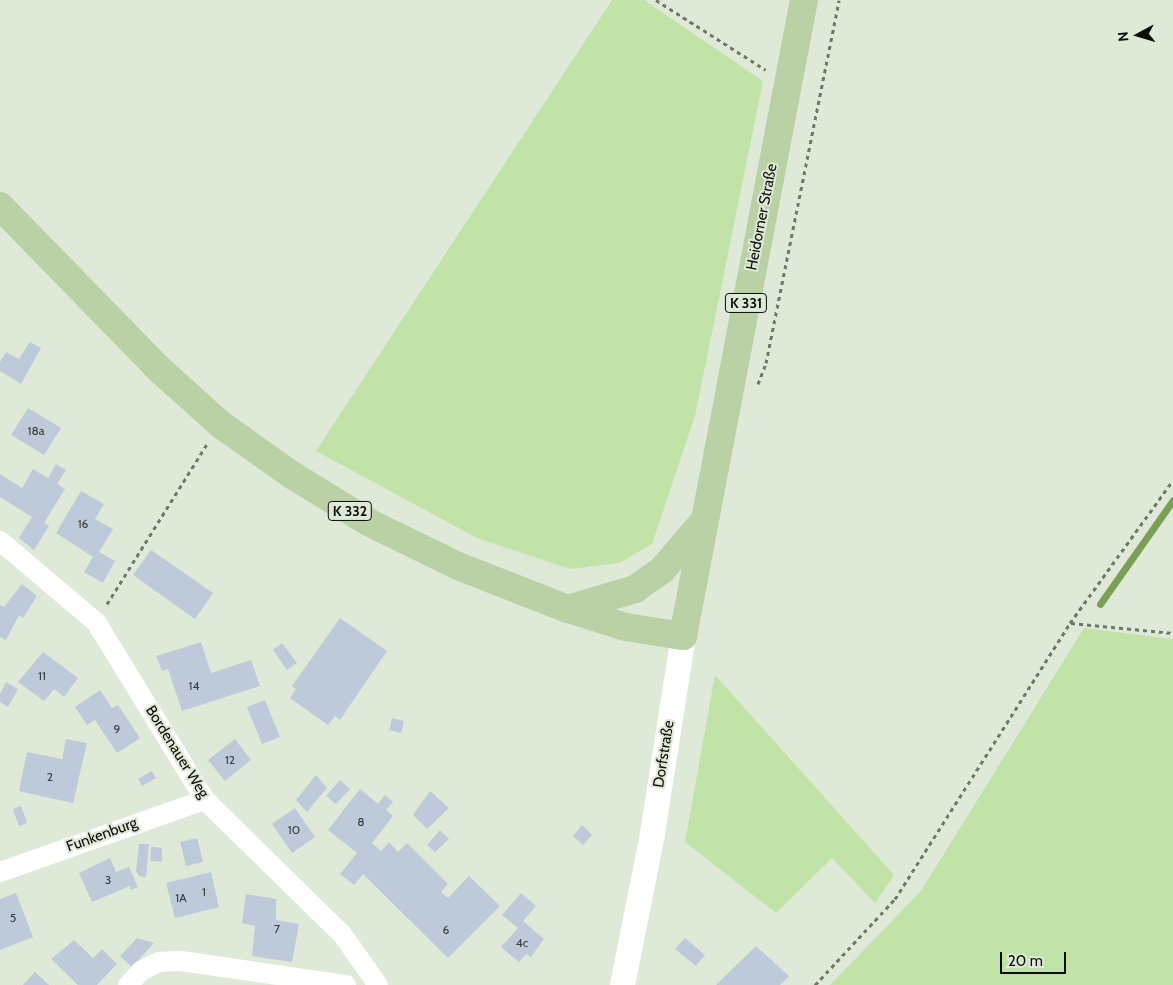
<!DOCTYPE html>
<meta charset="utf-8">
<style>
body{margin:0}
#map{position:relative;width:1173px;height:985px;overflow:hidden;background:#dfe9d7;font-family:Cabin,sans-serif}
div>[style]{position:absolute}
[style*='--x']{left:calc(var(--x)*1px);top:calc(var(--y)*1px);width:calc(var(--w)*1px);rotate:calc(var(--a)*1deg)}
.green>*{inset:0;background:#c2e3a7}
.stream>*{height:7px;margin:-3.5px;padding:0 3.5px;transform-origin:3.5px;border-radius:3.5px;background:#7aa056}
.building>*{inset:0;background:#becada}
.path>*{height:3px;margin-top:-1.5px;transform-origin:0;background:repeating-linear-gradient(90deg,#6f766b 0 4px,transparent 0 8px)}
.minor>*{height:20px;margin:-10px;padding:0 10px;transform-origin:10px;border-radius:10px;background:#fff}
.tertiary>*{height:25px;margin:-12.5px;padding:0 12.5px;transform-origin:12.5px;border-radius:12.5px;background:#fff}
.primary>*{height:28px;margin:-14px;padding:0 14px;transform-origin:14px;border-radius:14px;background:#bad1a6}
span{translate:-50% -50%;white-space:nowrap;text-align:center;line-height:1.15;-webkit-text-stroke:4px #dfe9d7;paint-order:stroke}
.number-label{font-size:12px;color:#373c3c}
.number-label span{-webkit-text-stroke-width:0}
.shield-label span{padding:1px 4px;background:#dfe9d7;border:1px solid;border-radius:4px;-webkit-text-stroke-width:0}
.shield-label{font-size:14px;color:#0a0d08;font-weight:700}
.street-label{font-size:15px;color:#0a0d08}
.north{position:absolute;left:1113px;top:10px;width:50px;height:50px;-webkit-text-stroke:4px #dfe9d7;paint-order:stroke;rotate:264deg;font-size:14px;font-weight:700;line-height:20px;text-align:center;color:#0a0d08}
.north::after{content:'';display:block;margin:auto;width:18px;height:22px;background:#0a0d08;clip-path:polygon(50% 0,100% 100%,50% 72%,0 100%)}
.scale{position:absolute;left:1000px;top:952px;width:66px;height:22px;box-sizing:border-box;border:2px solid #0a0d08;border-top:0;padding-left:6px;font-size:15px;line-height:18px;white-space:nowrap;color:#0a0d08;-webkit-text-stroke:4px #dfe9d7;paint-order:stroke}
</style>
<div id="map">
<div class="green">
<div style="clip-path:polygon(612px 0,644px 0,763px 81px,695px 416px,652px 544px,619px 563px,570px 569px,477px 538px,316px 451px)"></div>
<div style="clip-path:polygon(1084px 628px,1173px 639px,1173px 985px,830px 985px,921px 891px)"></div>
<div style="clip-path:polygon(715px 675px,894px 875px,875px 903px,832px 858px,776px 913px,685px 842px)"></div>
</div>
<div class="stream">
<div style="--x:1100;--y:604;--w:127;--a:-54.9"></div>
</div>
<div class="building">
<div style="clip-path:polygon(30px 342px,41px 348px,21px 384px,0 371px,0 362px,6px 352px,19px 359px)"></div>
<div style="clip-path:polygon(28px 408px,61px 428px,44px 455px,11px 435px)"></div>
<div style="clip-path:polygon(56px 464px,66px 470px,57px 484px,65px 489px,44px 523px,49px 526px,34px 550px,19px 538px,32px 517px,0 497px,0 474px,22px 488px,33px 469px,48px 478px)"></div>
<div style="clip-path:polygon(81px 491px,104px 504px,95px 519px,113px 529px,99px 552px,115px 561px,103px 583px,84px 572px,93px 557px,56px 533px)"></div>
<div style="clip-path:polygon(151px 550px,213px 593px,195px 619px,133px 575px)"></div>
<div style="clip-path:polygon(22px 584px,37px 596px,23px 618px,19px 615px,6px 640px,0 637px,0 605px,4px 607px)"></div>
<div style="clip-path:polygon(340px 618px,387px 651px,340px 720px,335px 716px,328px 725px,290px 698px,296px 689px,292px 686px)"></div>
<div style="clip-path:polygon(201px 642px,211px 673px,251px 660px,260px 686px,182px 711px,168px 669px,162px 671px,156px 656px)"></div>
<div style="clip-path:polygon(282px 643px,297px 663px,287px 670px,273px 650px)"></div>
<div style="clip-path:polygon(43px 652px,78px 678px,64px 697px,54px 689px,44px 701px,18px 682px)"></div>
<div style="clip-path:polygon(6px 682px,18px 689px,8px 707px,0 702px,0 694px)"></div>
<div style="clip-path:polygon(100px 690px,112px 708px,118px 705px,140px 738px,117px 753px,95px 720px,87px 725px,75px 707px)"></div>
<div style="clip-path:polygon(265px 700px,280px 737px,262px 744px,247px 707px)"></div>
<div style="clip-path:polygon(392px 718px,404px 721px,401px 733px,389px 730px)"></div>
<div style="clip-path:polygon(66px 739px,87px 743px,73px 803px,19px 791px,27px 752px,62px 759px)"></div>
<div style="clip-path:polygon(235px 739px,251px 760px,225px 781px,208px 760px)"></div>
<div style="clip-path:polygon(152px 771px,156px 778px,142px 786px,138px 779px)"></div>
<div style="clip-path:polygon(316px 775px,327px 788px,307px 812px,296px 800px)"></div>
<div style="clip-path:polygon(340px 780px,350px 789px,336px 804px,326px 796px)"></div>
<div style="clip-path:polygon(360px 789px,378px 804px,385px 795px,393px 802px,386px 810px,393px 816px,372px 843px,381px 851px,389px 842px,398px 852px,407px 843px,448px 884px,441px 892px,448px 898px,469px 876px,500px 906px,448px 958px,363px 874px,354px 885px,340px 874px,357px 853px,328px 830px)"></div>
<div style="clip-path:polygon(430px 791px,449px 808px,427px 829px,413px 815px)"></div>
<div style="clip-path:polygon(21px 806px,27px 823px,19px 826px,13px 809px)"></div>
<div style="clip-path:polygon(295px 808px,315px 837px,292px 853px,272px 824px)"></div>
<div style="clip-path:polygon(582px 825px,592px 835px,583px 845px,573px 836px)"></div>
<div style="clip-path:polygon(440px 830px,449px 839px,435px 852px,427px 845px)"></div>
<div style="clip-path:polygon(197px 838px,203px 862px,186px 866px,180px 842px)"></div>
<div style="clip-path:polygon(139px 844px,149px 844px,146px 877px,139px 876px,136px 871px)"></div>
<div style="clip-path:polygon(151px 847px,162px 848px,162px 862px,150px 861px)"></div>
<div style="clip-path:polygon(110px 858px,116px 872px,129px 867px,138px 887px,131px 890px,130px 886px,92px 902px,79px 873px)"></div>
<div style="clip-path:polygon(211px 872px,219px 907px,175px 918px,166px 883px)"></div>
<div style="clip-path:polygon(16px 893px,33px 937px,0 950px,0 899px)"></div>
<div style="clip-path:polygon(521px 893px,536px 906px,523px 921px,544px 939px,531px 957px,526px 954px,519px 962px,501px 947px,518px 928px,502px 915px)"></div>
<div style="clip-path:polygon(246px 894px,276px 899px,276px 920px,299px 924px,292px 962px,252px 956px,255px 926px,242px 923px)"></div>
<div style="clip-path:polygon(137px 938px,154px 943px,132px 967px,120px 956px)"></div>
<div style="clip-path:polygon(685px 938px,705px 955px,696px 966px,675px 949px)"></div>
<div style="clip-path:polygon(74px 940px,93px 958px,102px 949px,117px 964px,97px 985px,78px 985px,51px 959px)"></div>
<div style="clip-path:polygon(756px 946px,789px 976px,780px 985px,716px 985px)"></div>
<div style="clip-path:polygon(35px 972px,49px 985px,23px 985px)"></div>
</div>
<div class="path">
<div style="--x:656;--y:0;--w:130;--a:32.5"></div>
<div style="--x:758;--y:384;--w:22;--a:-69"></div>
<div style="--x:766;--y:363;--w:370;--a:-78.6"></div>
<div style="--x:107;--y:604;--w:189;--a:-58"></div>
<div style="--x:1071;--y:623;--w:102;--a:5.6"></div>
<div style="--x:815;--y:985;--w:117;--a:-47.1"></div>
<div style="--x:895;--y:899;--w:327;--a:-57.6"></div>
<div style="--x:1070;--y:623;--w:176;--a:-54.2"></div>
</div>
<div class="minor">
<div style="--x:0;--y:541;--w:126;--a:40.2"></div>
<div style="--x:96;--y:622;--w:209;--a:58.5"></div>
<div style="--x:205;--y:800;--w:192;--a:44.4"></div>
<div style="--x:342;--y:934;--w:62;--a:54.8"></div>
<div style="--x:0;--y:872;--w:217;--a:-19.4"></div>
<div style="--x:128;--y:985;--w:19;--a:-47"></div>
<div style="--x:141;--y:971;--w:20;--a:-27"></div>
<div style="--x:159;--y:962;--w:22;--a:-3"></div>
<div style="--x:181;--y:961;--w:167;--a:8.3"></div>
</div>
<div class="tertiary">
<div style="--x:622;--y:985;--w:155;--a:-78.8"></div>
<div style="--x:652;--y:833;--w:199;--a:-81.1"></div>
</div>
<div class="primary">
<div style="--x:0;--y:206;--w:228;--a:45.7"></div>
<div style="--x:159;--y:369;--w:82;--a:42"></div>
<div style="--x:220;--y:424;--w:88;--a:35.3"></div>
<div style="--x:292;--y:475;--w:92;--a:31.6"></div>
<div style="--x:370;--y:523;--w:98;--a:26"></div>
<div style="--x:458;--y:566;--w:118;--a:21.4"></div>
<div style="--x:568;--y:609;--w:61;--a:17.2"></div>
<div style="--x:626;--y:627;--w:58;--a:9"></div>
<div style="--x:683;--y:636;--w:647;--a:-79.23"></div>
<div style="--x:568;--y:609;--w:70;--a:-16.6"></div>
<div style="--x:635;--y:589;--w:33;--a:-35"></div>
<div style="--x:662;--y:570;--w:63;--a:-49.5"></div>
</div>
<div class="number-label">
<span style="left:36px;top:431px">18a</span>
<span style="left:83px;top:524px">16</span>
<span style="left:42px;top:676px">11</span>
<span style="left:194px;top:686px">14</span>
<span style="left:117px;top:729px">9</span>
<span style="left:230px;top:760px">12</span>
<span style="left:50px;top:777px">2</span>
<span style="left:361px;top:822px">8</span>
<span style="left:294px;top:830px">10</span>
<span style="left:108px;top:880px">3</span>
<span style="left:204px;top:892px">1</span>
<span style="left:181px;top:898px">1A</span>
<span style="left:13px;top:918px">5</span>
<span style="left:277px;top:929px">7</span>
<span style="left:446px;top:930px">6</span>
<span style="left:522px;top:943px">4c</span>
</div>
<div class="shield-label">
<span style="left:746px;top:303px">K 331</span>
<span style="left:350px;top:511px">K 332</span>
</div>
<div class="street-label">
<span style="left:762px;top:217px;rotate:-79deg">Heidorner Straße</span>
<span style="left:177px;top:752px;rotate:58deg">Bordenauer Weg</span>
<span style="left:664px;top:754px;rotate:-81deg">Dorfstraße</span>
<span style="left:102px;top:835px;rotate:-20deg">Funkenburg</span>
</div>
<div class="north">N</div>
<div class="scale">20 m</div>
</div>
